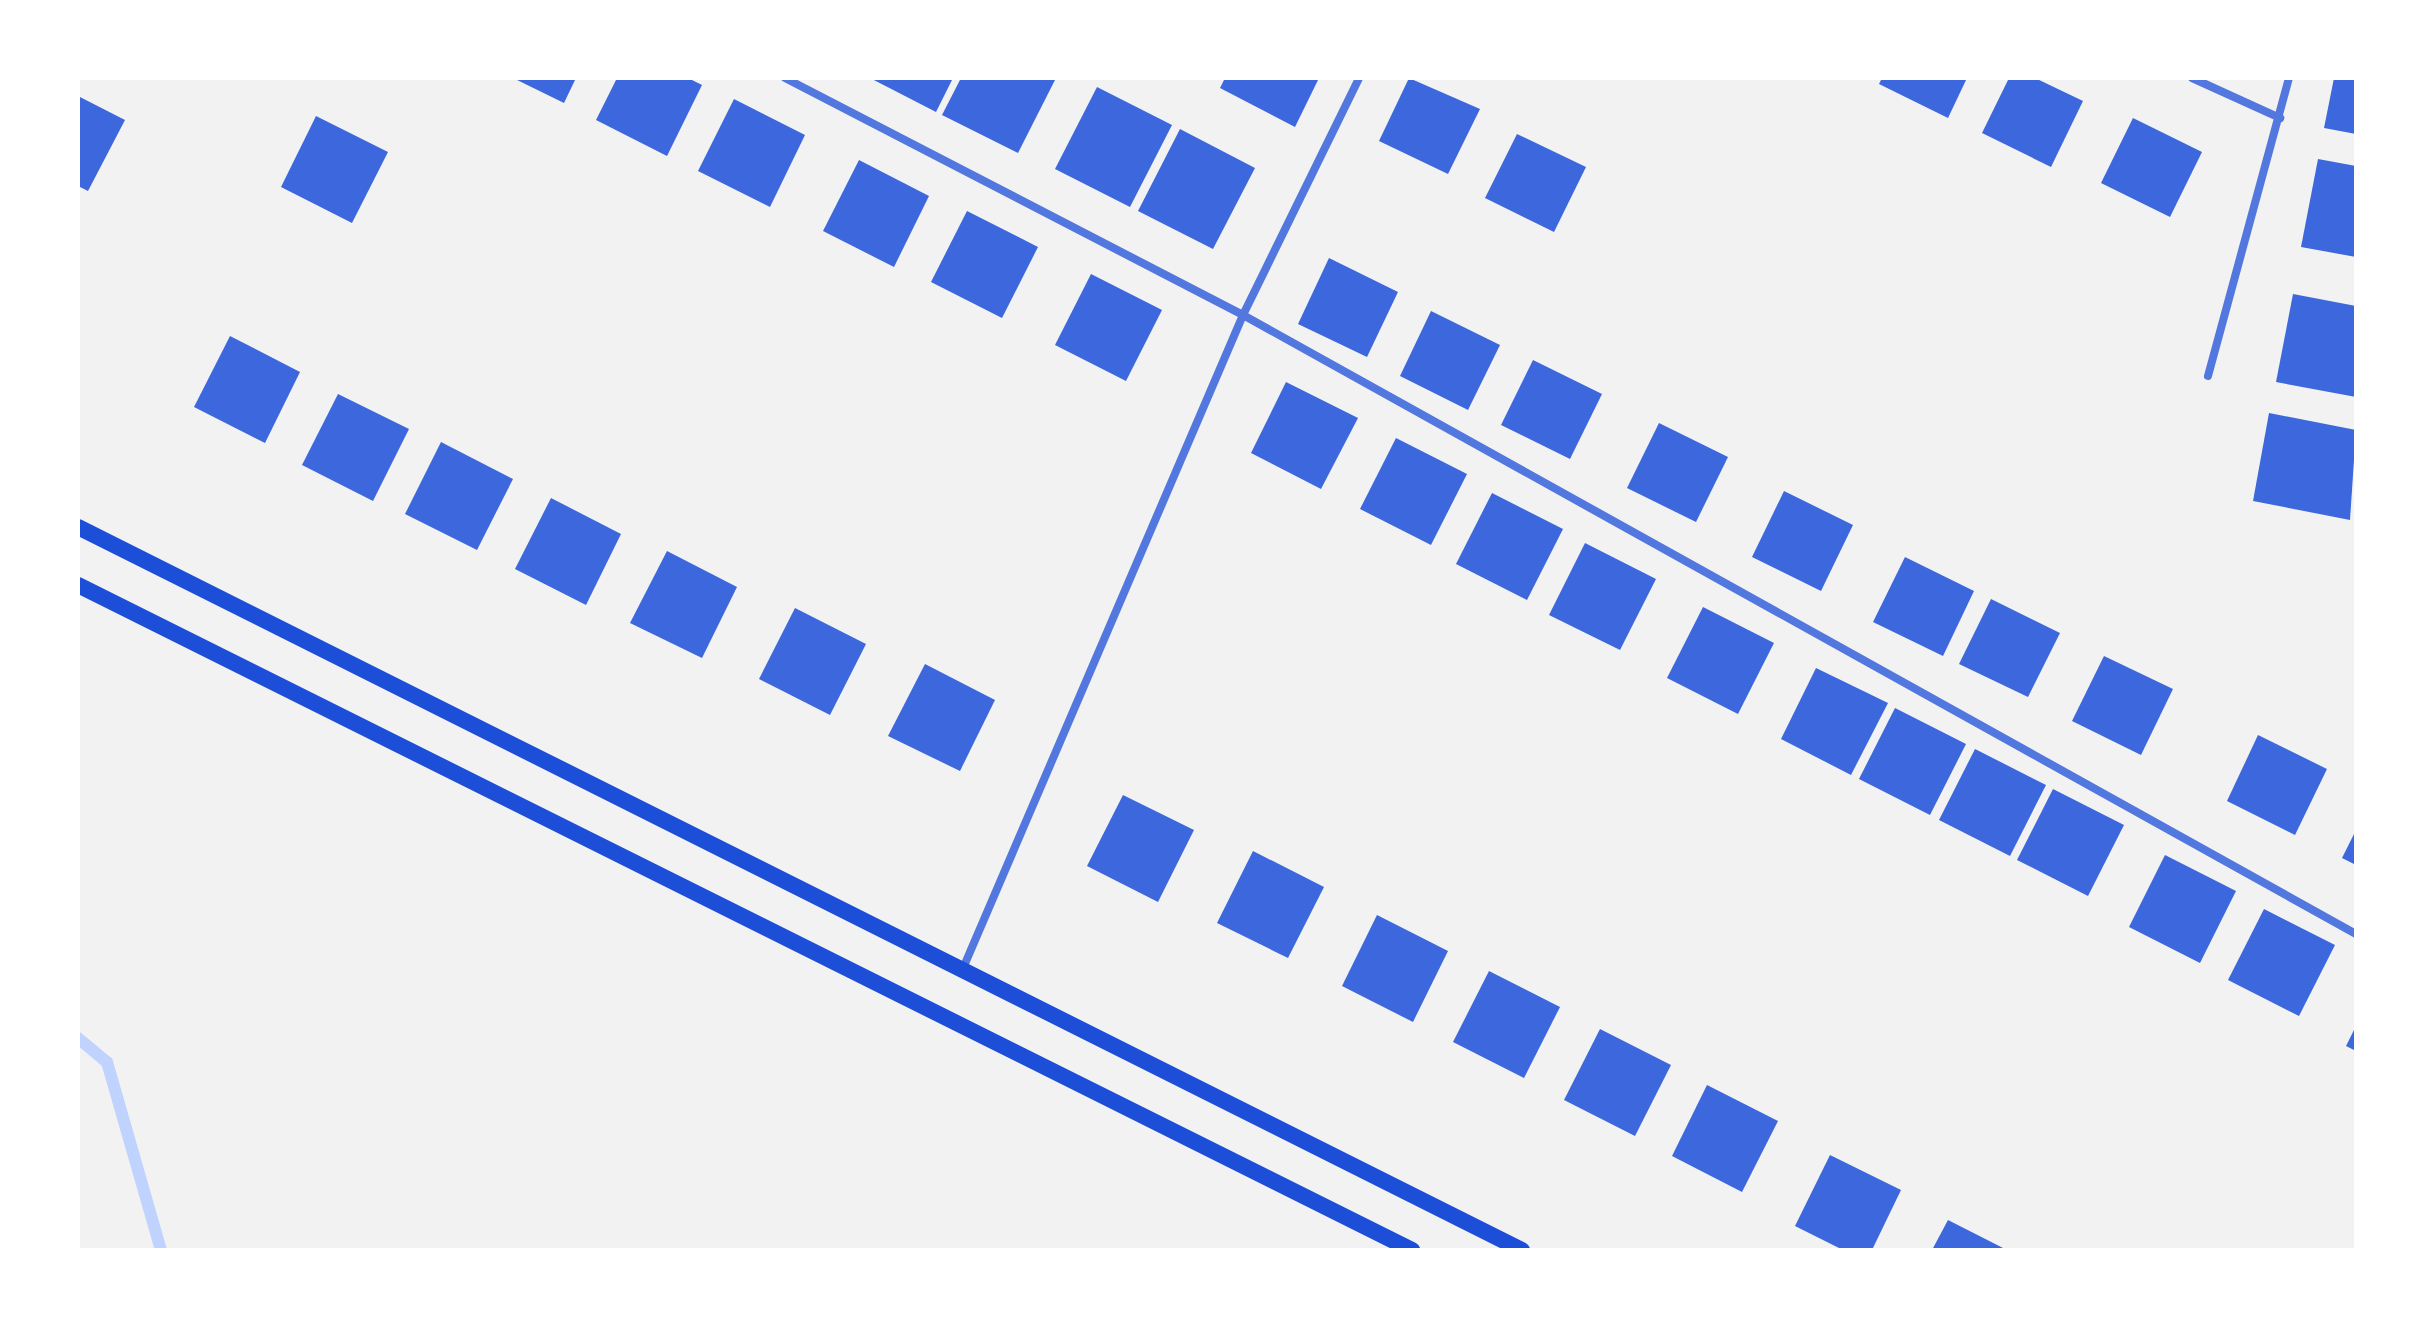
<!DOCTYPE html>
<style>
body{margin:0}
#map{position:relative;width:2434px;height:1328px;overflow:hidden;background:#f2f2f2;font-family:Manrope,sans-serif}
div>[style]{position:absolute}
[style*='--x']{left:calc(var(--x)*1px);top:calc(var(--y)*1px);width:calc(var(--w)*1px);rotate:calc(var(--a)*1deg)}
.stream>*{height:12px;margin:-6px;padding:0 6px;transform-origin:6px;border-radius:6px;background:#bfd3fe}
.building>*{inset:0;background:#3d67dc}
.minor>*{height:8px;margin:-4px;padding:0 4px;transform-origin:4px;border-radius:4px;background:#5277de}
.secondary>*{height:16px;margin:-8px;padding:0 8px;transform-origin:8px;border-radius:8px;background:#1d4ed8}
span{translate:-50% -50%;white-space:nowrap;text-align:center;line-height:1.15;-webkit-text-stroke:6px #fff;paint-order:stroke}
.frame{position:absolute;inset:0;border:80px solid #fff;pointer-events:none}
</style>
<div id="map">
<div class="stream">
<div style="--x:78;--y:1038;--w:38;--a:40"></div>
<div style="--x:107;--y:1062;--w:196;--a:74"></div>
</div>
<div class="building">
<div style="clip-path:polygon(513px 78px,576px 78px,564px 103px)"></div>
<div style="clip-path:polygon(617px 78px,688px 78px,702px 85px,667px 156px,596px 120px)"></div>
<div style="clip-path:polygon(870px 78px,953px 78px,936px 112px)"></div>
<div style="clip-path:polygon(961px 78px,1056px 78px,1018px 153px,942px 115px)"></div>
<div style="clip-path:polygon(1225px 78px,1319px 78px,1295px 127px,1220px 88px)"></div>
<div style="clip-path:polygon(1409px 78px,1480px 109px,1448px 174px,1379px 141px)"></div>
<div style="clip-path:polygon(1882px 78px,1967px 78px,1948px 118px,1879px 84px)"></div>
<div style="clip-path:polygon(2009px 78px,2035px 78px,2083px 101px,2051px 167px,1982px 133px)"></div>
<div style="clip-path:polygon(2334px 78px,2356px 78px,2356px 134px,2324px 128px)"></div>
<div style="clip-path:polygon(1097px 87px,1172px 125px,1130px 207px,1055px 169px)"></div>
<div style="clip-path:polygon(78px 96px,125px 120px,88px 191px,78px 186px)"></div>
<div style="clip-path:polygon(734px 99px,805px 135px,770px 207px,698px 171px)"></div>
<div style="clip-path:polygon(316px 116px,388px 152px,352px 223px,281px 187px)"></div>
<div style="clip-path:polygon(2133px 118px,2202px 152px,2170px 217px,2101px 183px)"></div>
<div style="clip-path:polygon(1180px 129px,1255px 168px,1213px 249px,1138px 211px)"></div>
<div style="clip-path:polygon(1517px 134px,1586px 167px,1554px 232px,1485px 198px)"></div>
<div style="clip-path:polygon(2318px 159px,2356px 166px,2356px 257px,2301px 247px)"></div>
<div style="clip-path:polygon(859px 160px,929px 196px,894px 267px,823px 231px)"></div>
<div style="clip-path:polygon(967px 211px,1038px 247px,1002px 318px,931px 282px)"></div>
<div style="clip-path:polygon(1329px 258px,1398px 292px,1367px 357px,1298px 324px)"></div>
<div style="clip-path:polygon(1091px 274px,1162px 310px,1126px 381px,1055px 345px)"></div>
<div style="clip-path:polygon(2293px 294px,2356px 306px,2356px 397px,2276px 382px)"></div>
<div style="clip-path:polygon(1431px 311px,1500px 345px,1468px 410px,1400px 376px)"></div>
<div style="clip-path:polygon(230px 336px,300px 372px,265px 443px,194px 407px)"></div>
<div style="clip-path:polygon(1533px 360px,1602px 394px,1570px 459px,1501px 425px)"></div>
<div style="clip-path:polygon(1286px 382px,1358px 418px,1321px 489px,1251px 453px)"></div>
<div style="clip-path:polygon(338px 394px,409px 429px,373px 501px,302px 465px)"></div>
<div style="clip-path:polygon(2269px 413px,2356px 430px,2350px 520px,2253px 501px)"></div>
<div style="clip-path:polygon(1659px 423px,1728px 457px,1696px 522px,1627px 488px)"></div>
<div style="clip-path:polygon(1396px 438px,1467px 474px,1431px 545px,1360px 509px)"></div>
<div style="clip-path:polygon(441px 442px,513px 479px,477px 550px,405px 514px)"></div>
<div style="clip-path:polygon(1784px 491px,1853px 525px,1821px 591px,1752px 557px)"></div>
<div style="clip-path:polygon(1492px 493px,1563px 529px,1527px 600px,1456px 564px)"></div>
<div style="clip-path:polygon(551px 498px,621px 534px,586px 605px,515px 569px)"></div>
<div style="clip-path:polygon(1585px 543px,1656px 579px,1620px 650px,1549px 615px)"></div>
<div style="clip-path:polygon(667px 551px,737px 587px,702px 658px,630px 623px)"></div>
<div style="clip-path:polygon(1905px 557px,1974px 591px,1943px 656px,1873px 622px)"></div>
<div style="clip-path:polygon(1991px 599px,2060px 633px,2028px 697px,1959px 664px)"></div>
<div style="clip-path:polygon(1703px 607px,1774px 643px,1738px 714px,1667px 678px)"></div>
<div style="clip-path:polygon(795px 608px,866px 644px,830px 715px,759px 679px)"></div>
<div style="clip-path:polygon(2104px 656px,2173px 689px,2141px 755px,2072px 721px)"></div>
<div style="clip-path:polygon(925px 664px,995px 700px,960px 771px,888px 736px)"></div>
<div style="clip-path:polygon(1816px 668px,1888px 703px,1851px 775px,1781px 739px)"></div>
<div style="clip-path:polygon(1895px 708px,1966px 744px,1930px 815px,1859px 779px)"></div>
<div style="clip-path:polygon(2258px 735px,2327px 769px,2295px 835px,2227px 801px)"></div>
<div style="clip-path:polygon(1975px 749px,2046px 785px,2010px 856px,1939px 820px)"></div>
<div style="clip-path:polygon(2053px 789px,2124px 825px,2088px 896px,2017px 860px)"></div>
<div style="clip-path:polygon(1123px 795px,1194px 830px,1158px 902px,1087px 866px)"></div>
<div style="clip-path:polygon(2356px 830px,2356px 865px,2342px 858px)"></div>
<div style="clip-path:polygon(1253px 851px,1324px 887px,1288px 958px,1217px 923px)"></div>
<div style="clip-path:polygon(2165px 855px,2236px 891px,2200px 963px,2129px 927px)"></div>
<div style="clip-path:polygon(2264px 909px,2335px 945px,2299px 1016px,2228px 980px)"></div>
<div style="clip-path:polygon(1377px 915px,1448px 951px,1413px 1022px,1342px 986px)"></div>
<div style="clip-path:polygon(1489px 971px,1560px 1007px,1524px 1078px,1453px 1042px)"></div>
<div style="clip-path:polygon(2356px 1026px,2356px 1051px,2346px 1046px)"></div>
<div style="clip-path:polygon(1600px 1029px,1671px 1065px,1635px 1136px,1564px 1100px)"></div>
<div style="clip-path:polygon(1707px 1085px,1778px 1121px,1742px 1192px,1672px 1156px)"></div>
<div style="clip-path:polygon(1830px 1155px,1901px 1190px,1872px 1250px,1843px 1250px,1795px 1226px)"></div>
<div style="clip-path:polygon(1948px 1220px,2007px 1250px,1932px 1250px)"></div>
</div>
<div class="minor">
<div style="--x:785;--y:78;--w:516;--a:27.36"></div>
<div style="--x:1243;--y:315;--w:1274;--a:29.08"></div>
<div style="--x:2192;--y:78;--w:97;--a:24.4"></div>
<div style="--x:2208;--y:376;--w:309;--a:-74.8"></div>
<div style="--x:961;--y:973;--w:716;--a:-66.8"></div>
<div style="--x:1243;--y:315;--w:264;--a:-63.9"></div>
</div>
<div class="secondary">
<div style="--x:78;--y:527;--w:1615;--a:26.6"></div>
<div style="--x:78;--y:585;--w:1491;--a:26.5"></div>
</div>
<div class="frame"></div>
</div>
